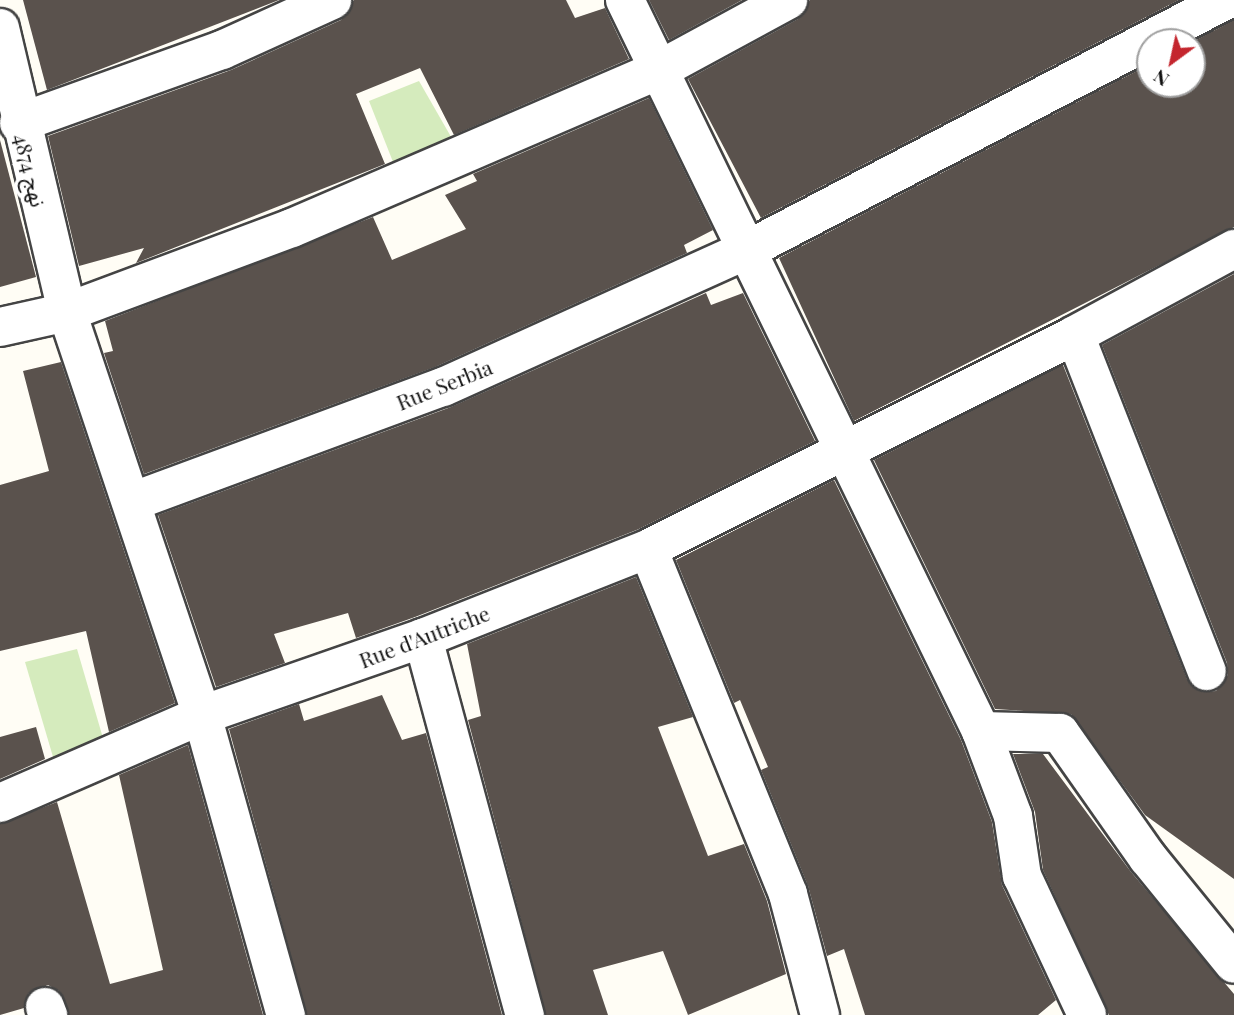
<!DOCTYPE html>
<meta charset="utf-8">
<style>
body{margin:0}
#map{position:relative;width:1234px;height:1015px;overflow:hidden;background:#fffdf5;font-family:"Playfair Display","Noto Sans Arabic",serif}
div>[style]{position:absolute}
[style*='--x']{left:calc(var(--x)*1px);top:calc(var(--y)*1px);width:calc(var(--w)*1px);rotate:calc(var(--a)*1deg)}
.green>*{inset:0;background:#d5ebbd}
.building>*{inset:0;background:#5a524d}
.roads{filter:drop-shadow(2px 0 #444) drop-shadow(-2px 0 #444) drop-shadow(0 2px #444) drop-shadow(0 -2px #444)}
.minor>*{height:38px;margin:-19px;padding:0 19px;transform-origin:19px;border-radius:19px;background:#fff}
span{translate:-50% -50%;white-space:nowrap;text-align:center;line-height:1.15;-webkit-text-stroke:7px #fff;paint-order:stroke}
.street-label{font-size:21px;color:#111}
.north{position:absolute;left:1136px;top:28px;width:70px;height:70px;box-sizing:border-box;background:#fff;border:2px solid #a0a0a0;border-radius:50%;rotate:213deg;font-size:19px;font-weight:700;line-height:28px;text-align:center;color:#111}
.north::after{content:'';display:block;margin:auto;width:24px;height:32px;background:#c4262e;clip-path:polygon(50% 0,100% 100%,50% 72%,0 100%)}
</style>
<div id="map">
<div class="green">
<div style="clip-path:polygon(419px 81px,458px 149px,397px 172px,369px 101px)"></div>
<div style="clip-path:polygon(77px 649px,105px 745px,56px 767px,25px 662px)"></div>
</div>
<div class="building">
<div style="clip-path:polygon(23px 0,279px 0,47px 90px)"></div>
<div style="clip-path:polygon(354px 0,566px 0,575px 18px,605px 8px,629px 59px,454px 135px,420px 68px,356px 94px,385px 164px,136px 263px,144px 248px,79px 266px,48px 136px,231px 70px,341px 20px)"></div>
<div style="clip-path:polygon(649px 0,742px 0,669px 40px)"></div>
<div style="clip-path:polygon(810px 0,1179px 0,761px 218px,688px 79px,798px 19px)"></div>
<div style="clip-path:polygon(1234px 20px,1234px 227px,854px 421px,779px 258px,1150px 64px,1150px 84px,1192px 84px,1192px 42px)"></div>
<div style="clip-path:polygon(649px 98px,713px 230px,684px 245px,687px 253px,435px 367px,144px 474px,104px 353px,113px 351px,105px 321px,373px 217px,392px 260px,466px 229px,445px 195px,477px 181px,473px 174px)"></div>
<div style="clip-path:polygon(0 140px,36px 277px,0 287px)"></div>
<div style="clip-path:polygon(1234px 274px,1234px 879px,1145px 815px,1071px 714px,995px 709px,874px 460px,1063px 365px,1187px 679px,1203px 692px,1216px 691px,1228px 675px,1227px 663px,1102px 345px)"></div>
<div style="clip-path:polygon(706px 293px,711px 305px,743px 293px,815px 441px,639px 529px,415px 617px,356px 638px,348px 613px,274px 634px,285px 663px,216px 687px,158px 515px,451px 407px)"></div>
<div style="clip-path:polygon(61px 362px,175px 703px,109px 732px,86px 631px,0 651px,0 485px,49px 471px,23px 371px)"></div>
<div style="clip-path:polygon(834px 480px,961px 740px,992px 822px,1002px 885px,1056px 1000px,1038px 1015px,865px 1015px,844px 949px,827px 956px,808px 886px,761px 770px,768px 767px,740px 700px,734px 703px,676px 560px)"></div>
<div style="clip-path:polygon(636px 577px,693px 717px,658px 727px,708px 856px,744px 844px,767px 901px,786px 974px,688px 1015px,663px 951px,593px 970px,608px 1015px,546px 1015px,468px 720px,481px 716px,467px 644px)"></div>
<div style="clip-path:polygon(382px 695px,402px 740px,426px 733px,502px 1015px,307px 1015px,229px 729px,299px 704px,304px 721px)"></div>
<div style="clip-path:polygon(36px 727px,45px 759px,0 779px,0 737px)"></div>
<div style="clip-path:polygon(188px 745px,263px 1015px,69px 1015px,59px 991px,48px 985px,29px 993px,24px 1008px,0 1015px,0 824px,57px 802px,110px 984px,163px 970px,119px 775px)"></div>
<div style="clip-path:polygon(1013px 754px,1043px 754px,1131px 872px,1234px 994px,1234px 1015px,1109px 1015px,1043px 870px,1035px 812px)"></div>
</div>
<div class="roads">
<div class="minor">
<div style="--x:625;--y:0;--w:813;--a:64.03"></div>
<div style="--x:981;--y:731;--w:91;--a:69.4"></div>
<div style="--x:1013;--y:816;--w:61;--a:81.5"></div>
<div style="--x:1022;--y:876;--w:153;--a:64.9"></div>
<div style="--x:0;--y:28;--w:292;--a:76.7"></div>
<div style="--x:67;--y:312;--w:425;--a:71.5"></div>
<div style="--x:202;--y:715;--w:312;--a:74.4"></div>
<div style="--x:19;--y:123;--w:216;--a:-19.8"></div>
<div style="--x:222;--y:50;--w:121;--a:-24.4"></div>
<div style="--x:0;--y:327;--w:69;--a:-12.6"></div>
<div style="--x:67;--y:312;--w:240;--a:-20.5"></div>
<div style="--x:292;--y:228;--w:400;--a:-23.3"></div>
<div style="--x:659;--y:70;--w:147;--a:-28.5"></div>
<div style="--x:1075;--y:335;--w:361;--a:68.6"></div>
<div style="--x:134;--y:501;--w:329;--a:-20.3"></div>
<div style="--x:443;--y:387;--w:333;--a:-24.3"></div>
<div style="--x:747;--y:250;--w:540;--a:-27.56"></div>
<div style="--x:648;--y:549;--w:372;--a:67.9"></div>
<div style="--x:788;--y:894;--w:125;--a:75.2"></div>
<div style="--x:423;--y:638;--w:391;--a:74.9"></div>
<div style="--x:981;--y:731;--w:79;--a:1.5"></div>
<div style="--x:1060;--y:733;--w:153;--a:54.9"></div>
<div style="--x:1148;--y:858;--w:136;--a:50.9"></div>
<div style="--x:0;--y:803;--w:220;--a:-23.5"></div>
<div style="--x:202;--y:715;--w:234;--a:-19.2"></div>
<div style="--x:423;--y:638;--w:242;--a:-21.6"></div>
<div style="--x:648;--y:549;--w:478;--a:-26.6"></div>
<div style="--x:1075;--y:335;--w:181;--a:-28.4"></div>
<div style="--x:45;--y:1007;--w:9;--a:69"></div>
</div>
</div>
<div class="street-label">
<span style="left:31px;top:170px;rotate:76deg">نهج 4874</span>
<span style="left:444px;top:384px;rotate:-22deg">Rue Serbia</span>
<span style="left:424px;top:636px;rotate:-21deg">Rue d'Autriche</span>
</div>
<div class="north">N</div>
</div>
